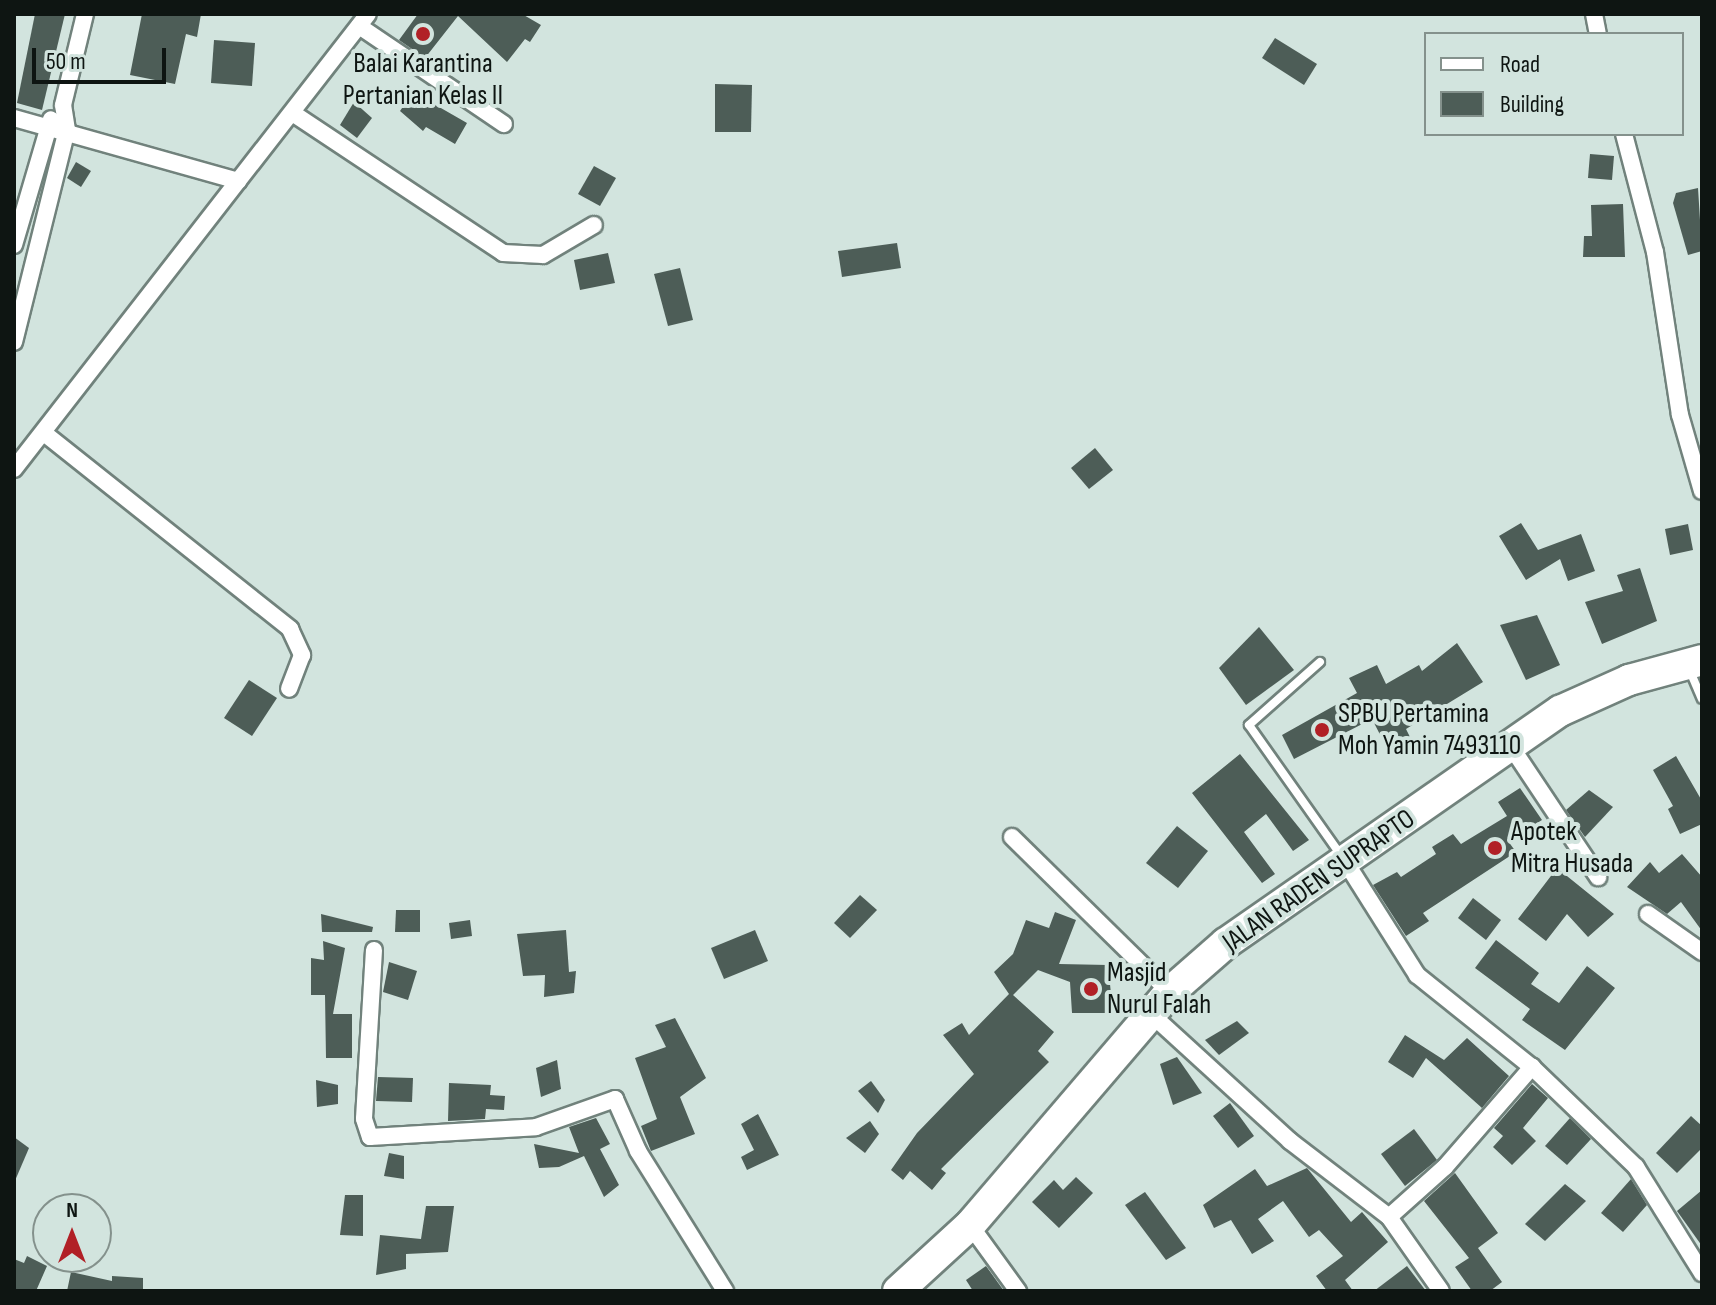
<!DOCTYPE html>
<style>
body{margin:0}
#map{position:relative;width:1716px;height:1305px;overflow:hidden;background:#d2e4de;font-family:"Sofia Sans Condensed",sans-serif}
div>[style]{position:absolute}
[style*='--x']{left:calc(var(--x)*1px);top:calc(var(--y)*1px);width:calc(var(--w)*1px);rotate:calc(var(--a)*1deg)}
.building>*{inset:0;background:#4d5d57}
.roads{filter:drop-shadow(2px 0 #71827c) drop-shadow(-2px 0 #71827c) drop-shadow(0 2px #71827c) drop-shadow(0 -2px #71827c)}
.lane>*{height:8px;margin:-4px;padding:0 4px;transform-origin:4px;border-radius:4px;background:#fff}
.street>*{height:16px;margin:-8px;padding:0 8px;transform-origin:8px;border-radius:8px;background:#fff}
.highway>*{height:30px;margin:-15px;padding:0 15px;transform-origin:15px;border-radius:15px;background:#fff}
.dots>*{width:22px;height:22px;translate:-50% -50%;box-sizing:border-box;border:4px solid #d2e4de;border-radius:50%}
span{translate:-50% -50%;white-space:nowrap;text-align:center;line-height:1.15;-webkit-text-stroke:8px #d2e4de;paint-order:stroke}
.poi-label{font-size:28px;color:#0e1512}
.left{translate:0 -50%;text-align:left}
.street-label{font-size:28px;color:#0e1512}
.frame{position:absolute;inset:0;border:16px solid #0e1512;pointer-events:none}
.legend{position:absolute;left:1424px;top:32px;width:260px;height:104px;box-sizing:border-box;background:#d2e4de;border:2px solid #84918c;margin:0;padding:10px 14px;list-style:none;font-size:24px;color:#0e1512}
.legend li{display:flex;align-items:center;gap:16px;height:40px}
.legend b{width:40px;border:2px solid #84918c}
.north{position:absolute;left:32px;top:1193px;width:80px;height:80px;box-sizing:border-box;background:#d2e4de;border:2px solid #84918c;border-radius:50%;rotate:0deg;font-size:22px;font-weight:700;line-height:32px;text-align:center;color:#0e1512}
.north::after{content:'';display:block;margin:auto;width:28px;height:36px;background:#b12026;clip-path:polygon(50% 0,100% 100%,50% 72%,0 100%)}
.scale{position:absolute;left:32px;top:48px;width:134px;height:36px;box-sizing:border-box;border:4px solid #0e1512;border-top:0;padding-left:10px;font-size:24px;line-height:28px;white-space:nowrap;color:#0e1512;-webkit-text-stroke:6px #d2e4de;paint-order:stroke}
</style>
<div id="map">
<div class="building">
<div style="clip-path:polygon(35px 14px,65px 14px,42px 110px,17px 103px)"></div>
<div style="clip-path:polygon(142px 14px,201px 14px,197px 37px,186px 34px,175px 84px,130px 75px)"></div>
<div style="clip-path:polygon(418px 14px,522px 14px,541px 25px,530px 42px,525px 39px,507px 62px,458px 16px,425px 58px,399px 40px)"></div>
<div style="clip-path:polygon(1275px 38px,1317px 64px,1304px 85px,1262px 58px)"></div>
<div style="clip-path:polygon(214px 40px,255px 43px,252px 86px,211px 83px)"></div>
<div style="clip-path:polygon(715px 84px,752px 85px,751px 132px,715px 132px)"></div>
<div style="clip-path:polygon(413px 92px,467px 123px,455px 144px,426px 127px,423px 131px,400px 111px)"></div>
<div style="clip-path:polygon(354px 102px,372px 118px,357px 138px,340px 125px)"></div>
<div style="clip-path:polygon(1590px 154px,1614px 156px,1612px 180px,1588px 178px)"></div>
<div style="clip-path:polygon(76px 162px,91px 171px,81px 187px,67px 178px)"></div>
<div style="clip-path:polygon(594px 166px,616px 178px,600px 206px,578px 194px)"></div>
<div style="clip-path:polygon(1698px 188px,1702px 251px,1688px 255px,1673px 203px,1676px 193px)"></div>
<div style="clip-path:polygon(1623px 204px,1625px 257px,1583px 257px,1584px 236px,1592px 236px,1591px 205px)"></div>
<div style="clip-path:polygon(897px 243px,901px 268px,842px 277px,838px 251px)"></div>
<div style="clip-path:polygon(608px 253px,615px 283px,580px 290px,574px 260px)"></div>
<div style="clip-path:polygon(680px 268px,693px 320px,668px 326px,654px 274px)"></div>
<div style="clip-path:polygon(1095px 448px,1113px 470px,1089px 489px,1071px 468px)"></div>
<div style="clip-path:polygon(1521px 523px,1538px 550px,1581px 534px,1595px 571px,1568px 581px,1560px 559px,1526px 580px,1499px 536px)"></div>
<div style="clip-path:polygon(1688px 524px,1693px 550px,1670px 555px,1665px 529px)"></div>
<div style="clip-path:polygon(1640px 568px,1657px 621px,1602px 644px,1585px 602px,1623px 591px,1617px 575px)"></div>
<div style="clip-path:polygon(1537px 615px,1560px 665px,1526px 680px,1500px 625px)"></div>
<div style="clip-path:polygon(1259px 627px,1294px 670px,1246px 705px,1219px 668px)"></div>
<div style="clip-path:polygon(1457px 643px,1483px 682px,1406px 729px,1413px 743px,1390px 754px,1372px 719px,1294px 759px,1282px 735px,1357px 693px,1349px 678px,1377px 665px,1386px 684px,1419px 665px,1422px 671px)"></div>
<div style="clip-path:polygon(249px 680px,277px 698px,252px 736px,224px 718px)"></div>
<div style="clip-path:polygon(1240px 754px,1309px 840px,1293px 851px,1266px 814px,1244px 832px,1275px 874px,1262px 883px,1192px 793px)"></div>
<div style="clip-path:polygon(1676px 756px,1702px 801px,1702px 824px,1680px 834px,1668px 809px,1673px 806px,1653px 770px)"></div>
<div style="clip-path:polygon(1520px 788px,1542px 820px,1508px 841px,1516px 852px,1423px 913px,1429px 921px,1406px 936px,1373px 885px,1397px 872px,1401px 877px,1436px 854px,1432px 847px,1453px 834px,1461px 844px,1507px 816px,1498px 802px)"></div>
<div style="clip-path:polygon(1589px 790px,1613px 807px,1585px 837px,1566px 810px)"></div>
<div style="clip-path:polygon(1177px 826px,1208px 851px,1178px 888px,1146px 863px)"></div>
<div style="clip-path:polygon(1682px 854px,1702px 877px,1702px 931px,1681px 902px,1667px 914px,1627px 887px,1650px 862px,1659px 873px)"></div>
<div style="clip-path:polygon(1557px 868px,1614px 914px,1588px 937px,1567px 914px,1546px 941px,1518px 919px)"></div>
<div style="clip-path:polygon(860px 895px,877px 910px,850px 938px,834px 923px)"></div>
<div style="clip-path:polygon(1473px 898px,1501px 920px,1486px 940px,1458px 918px)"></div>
<div style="clip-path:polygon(396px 910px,420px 910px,420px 932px,395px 932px)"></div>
<div style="clip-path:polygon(1055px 912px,1076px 920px,1059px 964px,1108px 965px,1113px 1013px,1072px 1013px,1070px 982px,1038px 970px,1013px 995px,1054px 1032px,1038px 1051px,1049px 1062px,941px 1169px,946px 1173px,932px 1190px,910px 1171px,903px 1180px,891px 1170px,917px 1133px,974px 1074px,943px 1035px,962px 1023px,969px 1035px,1009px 994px,994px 972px,1013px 954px,1026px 920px,1049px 928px)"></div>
<div style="clip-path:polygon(321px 914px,373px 927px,372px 932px,322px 932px)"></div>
<div style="clip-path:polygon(470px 920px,472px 936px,451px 939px,449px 923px)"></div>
<div style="clip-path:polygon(566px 930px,569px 972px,576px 971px,574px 993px,544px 997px,545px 975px,523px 976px,517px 934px)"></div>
<div style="clip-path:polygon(755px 930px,768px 961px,724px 979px,711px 948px)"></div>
<div style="clip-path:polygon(1496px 940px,1539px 973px,1531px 984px,1559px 1003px,1587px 966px,1615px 988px,1565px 1050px,1522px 1020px,1530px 1009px,1475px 968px)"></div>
<div style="clip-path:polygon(323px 941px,345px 948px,333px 1014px,352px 1014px,352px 1058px,326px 1058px,325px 995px,311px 995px,311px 958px,324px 960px)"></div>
<div style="clip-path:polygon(389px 962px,417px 971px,408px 1000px,383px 992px)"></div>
<div style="clip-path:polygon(675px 1018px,706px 1078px,680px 1097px,695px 1134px,651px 1151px,641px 1126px,657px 1119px,635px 1058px,666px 1047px,655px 1025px)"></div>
<div style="clip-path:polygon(1237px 1021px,1249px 1033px,1219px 1055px,1205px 1040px)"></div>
<div style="clip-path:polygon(1405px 1035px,1444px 1060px,1467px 1038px,1509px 1076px,1482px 1108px,1426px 1058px,1413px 1078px,1388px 1062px)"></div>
<div style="clip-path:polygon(1177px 1057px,1202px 1093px,1173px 1105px,1160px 1064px)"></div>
<div style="clip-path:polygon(557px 1060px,561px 1089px,541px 1097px,536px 1068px)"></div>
<div style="clip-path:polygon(378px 1077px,413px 1078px,412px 1102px,376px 1101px)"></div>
<div style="clip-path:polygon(316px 1080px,338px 1085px,338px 1104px,317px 1107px)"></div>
<div style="clip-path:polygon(871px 1081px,885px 1100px,878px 1113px,858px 1091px)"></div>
<div style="clip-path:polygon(449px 1083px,491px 1085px,490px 1095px,505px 1096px,504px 1110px,486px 1109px,485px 1119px,448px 1121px)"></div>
<div style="clip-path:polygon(1532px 1084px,1548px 1098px,1523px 1128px,1536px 1141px,1512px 1165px,1493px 1147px,1503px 1136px,1494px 1128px)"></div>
<div style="clip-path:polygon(1230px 1103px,1254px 1136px,1238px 1148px,1213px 1116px)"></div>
<div style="clip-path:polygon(758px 1114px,779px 1155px,747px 1170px,741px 1157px,754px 1150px,741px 1124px)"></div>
<div style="clip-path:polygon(1691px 1116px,1702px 1126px,1702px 1148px,1677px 1173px,1656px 1153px)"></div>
<div style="clip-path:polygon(596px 1118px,610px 1144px,600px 1149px,619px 1185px,604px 1197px,584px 1156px,559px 1167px,539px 1168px,534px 1144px,579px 1153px,569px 1127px)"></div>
<div style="clip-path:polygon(1570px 1118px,1591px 1139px,1567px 1165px,1545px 1146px)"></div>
<div style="clip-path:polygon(870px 1121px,879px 1134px,865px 1153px,846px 1138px)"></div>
<div style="clip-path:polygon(1414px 1129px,1437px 1160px,1405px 1186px,1381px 1154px)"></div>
<div style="clip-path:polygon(14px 1137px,29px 1148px,14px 1183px)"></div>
<div style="clip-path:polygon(389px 1153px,404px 1156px,404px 1179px,384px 1176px)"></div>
<div style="clip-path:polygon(1307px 1168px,1351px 1222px,1362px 1212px,1388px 1242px,1345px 1280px,1353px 1291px,1327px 1291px,1316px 1276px,1343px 1256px,1319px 1230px,1309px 1237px,1283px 1201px,1258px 1219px,1274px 1241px,1252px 1254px,1231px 1220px,1214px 1228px,1203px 1205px,1255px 1169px,1267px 1186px)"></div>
<div style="clip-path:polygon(1455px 1173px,1498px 1233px,1478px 1248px,1502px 1282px,1490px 1291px,1472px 1291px,1455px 1267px,1469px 1258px,1424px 1201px)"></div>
<div style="clip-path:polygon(1076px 1177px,1093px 1193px,1059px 1228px,1032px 1202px,1054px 1180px,1063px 1190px)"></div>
<div style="clip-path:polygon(1631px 1179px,1647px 1205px,1623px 1232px,1601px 1213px)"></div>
<div style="clip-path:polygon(1565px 1184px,1586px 1201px,1545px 1241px,1525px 1224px)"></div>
<div style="clip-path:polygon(1702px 1190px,1702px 1246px,1677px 1211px)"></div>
<div style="clip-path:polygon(1145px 1192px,1186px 1248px,1166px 1260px,1125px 1205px)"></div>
<div style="clip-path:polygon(345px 1195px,363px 1195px,363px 1236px,340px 1235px)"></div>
<div style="clip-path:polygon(426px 1206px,454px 1206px,448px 1252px,406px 1254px,406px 1269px,376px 1275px,380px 1235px,421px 1239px)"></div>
<div style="clip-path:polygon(27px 1256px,47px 1266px,36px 1291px,14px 1291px,14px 1259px,24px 1263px)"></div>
<div style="clip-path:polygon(986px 1266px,1004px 1291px,973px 1291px,966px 1280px)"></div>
<div style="clip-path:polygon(1407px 1266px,1426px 1291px,1374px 1291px)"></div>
<div style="clip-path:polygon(71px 1272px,112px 1281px,112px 1276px,143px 1278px,143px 1291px,67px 1291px)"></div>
</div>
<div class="roads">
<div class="lane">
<div style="--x:1320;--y:662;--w:95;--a:138.4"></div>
<div style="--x:1249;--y:725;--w:161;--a:54.8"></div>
<div style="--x:1690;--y:671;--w:30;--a:67"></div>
</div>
<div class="street">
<div style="--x:1594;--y:14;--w:20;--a:79"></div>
<div style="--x:359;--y:26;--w:175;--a:34.1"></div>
<div style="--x:294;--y:114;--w:251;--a:33.6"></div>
<div style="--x:503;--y:253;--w:40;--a:2.9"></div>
<div style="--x:543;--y:255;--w:59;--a:-30.5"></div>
<div style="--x:14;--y:118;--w:233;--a:15.7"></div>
<div style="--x:1624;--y:134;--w:122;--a:75.3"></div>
<div style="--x:1655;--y:252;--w:165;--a:81.3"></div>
<div style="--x:1680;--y:415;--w:79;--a:73.9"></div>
<div style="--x:14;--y:245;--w:131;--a:-73.6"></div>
<div style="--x:14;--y:342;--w:219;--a:-76"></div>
<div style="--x:67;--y:130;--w:25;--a:-99"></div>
<div style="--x:63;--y:105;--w:94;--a:-76.4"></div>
<div style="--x:44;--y:433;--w:315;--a:38.5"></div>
<div style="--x:290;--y:629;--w:29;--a:65"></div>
<div style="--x:302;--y:655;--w:36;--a:111"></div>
<div style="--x:14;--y:469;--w:576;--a:-52.12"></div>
<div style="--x:1510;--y:745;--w:159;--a:56.3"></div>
<div style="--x:1012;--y:837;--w:221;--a:44.5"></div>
<div style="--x:1345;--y:861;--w:135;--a:57.7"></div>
<div style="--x:1417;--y:975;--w:147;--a:38.7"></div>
<div style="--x:1648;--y:914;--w:66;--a:35.1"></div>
<div style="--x:374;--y:950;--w:169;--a:93.4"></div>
<div style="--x:364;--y:1119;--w:19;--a:72"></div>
<div style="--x:370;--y:1137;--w:166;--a:-3.4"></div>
<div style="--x:536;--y:1127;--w:84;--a:-19.5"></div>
<div style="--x:615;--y:1099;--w:57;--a:66.1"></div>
<div style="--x:638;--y:1151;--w:165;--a:58.1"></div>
<div style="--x:1151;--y:1014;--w:188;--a:42.4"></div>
<div style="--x:1290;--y:1141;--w:125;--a:37.5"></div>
<div style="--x:1389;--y:1217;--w:90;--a:54.9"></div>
<div style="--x:1389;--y:1217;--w:75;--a:-41.8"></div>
<div style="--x:1445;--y:1167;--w:133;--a:-49"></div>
<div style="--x:1532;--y:1067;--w:144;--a:43.9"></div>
<div style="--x:1636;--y:1167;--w:125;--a:58.1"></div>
<div style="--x:970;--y:1225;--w:82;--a:54"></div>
</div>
<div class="highway">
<div style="--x:898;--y:1291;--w:98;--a:-42.5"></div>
<div style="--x:970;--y:1225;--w:307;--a:-49.4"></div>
<div style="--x:1170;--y:992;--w:74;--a:-41.2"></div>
<div style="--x:1226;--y:943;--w:407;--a:-34.8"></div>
<div style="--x:1560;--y:711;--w:76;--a:-24.2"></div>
<div style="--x:1629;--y:680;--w:76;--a:-15.3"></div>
</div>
</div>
<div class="dots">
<div style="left:423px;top:34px;background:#b12026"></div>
<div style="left:1322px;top:730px;background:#b12026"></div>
<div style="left:1495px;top:848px;background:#b12026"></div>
<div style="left:1091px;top:989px;background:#b12026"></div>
</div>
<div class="poi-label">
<span style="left:423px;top:80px">Balai Karantina<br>Pertanian Kelas II</span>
<span class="left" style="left:1338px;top:730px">SPBU Pertamina<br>Moh Yamin 7493110</span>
<span class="left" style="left:1511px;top:848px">Apotek<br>Mitra Husada</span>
<span class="left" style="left:1107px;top:989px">Masjid<br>Nurul Falah</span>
</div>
<div class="street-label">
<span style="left:1319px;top:881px;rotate:-35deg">JALAN RADEN SUPRAPTO</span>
</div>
<div class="frame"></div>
<ul class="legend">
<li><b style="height:10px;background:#fff"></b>Road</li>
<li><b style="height:22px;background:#4d5d57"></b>Building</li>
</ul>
<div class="north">N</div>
<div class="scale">50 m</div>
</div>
